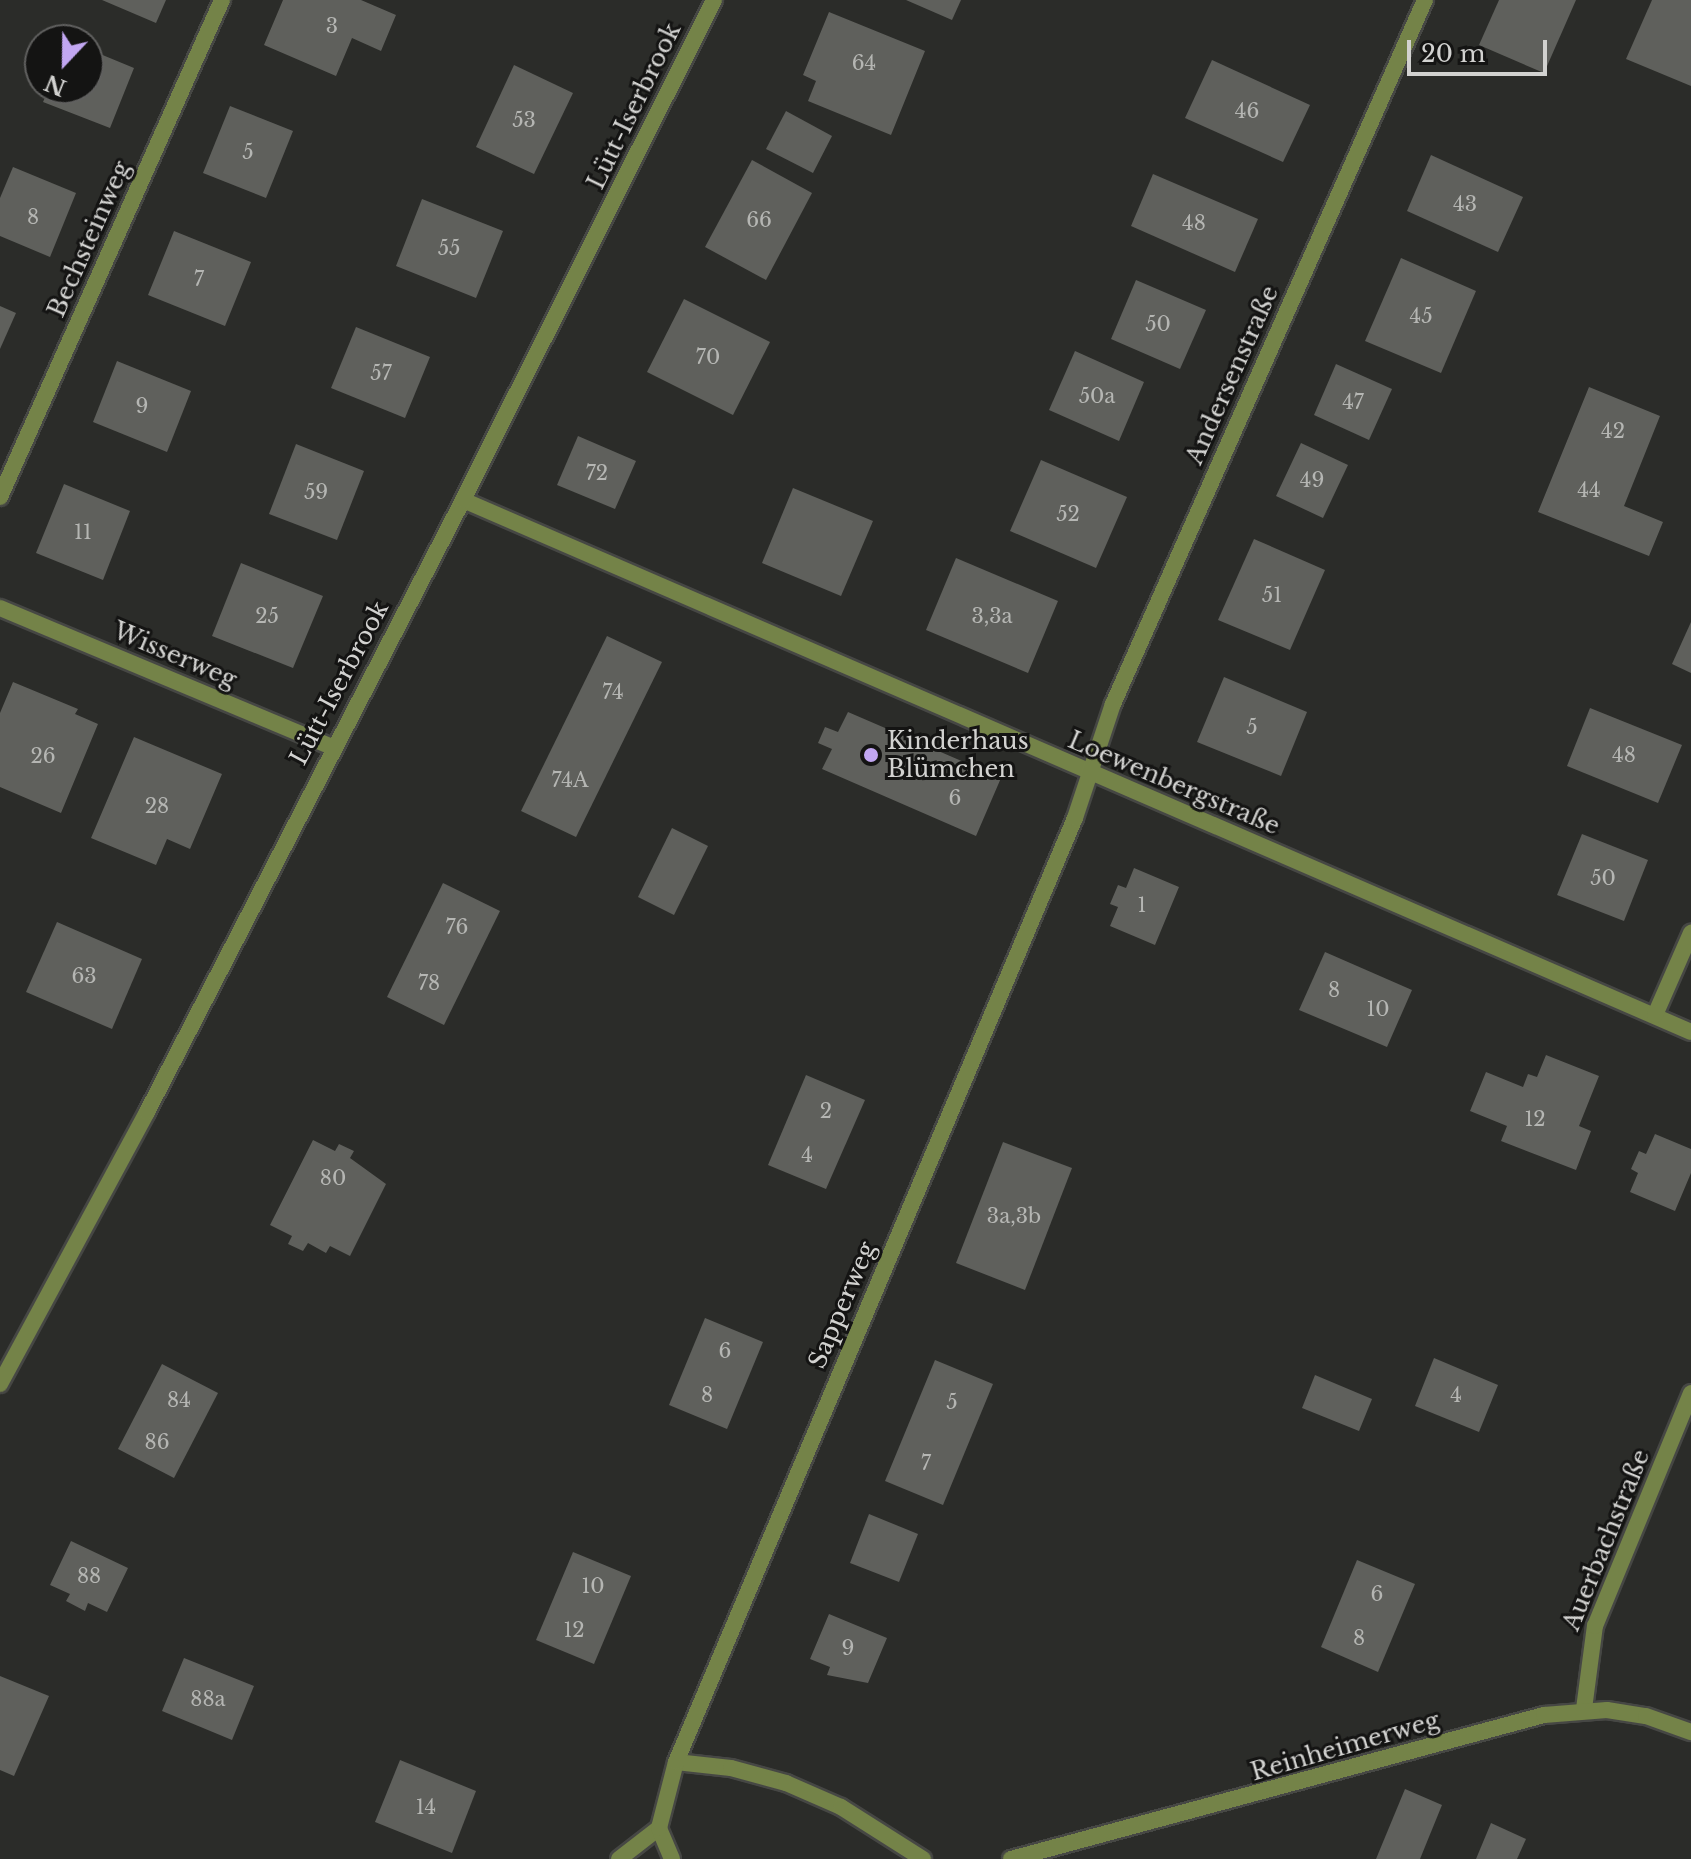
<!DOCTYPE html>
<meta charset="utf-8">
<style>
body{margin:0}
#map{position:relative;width:1691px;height:1859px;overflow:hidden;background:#2b2c29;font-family:"Libre Baskerville",serif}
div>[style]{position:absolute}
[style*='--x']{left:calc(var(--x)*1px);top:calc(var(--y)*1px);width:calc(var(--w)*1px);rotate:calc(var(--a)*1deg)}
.building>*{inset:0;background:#5f605c}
.roads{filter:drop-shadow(2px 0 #464744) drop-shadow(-2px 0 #464744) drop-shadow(0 2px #464744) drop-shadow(0 -2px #464744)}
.service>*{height:16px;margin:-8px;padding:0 8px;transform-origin:8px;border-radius:8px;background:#748348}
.minor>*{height:16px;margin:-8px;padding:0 8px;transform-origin:8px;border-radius:8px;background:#748348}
.dots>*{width:22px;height:22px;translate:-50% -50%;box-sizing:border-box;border:4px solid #141413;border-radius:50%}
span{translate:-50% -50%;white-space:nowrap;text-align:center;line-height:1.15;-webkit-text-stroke:6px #141413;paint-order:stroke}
.number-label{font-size:20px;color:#b5b6b3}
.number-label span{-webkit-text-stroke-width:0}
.street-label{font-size:24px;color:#d2d2d0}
.poi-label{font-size:24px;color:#d2d2d0}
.left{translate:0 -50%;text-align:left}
.north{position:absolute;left:24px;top:24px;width:80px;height:80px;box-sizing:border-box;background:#141413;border:2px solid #60605f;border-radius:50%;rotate:202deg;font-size:22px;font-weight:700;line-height:32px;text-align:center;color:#d2d2d0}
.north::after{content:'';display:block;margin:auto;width:28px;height:36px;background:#c2a7f2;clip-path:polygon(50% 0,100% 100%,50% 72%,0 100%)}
.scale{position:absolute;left:1407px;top:40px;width:140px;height:36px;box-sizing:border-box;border:4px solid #d2d2d0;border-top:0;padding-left:10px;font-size:24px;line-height:28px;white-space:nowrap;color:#d2d2d0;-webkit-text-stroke:6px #141413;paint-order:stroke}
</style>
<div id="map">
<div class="building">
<div style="clip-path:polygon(102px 0,166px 0,156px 23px)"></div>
<div style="clip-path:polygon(283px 0,361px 0,396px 15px,381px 51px,352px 38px,336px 76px,264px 45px)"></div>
<div style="clip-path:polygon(906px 0,961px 0,952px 20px)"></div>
<div style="clip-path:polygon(1499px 0,1576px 0,1544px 73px,1479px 45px)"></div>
<div style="clip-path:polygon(1652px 0,1691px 0,1691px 86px,1626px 59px)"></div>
<div style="clip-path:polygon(829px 12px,925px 51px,891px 135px,808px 101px,816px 81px,803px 75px)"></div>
<div style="clip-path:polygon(88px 49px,134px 68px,110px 128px,43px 102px,49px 88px,88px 88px)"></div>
<div style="clip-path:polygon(1212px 60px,1310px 105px,1283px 162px,1185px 118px)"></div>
<div style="clip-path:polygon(514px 65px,573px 93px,534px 174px,476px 147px)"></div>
<div style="clip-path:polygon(230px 106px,293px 131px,266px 198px,203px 173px)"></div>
<div style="clip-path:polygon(786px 111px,832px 136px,813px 173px,766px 149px)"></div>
<div style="clip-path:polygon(1431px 155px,1523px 197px,1498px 252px,1407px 211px)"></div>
<div style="clip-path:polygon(752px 160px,812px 193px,766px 280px,705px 247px)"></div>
<div style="clip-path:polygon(13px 167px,76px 193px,50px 257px,0 236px,0 198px)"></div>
<div style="clip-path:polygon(1153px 174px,1258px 219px,1235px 272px,1131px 226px)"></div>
<div style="clip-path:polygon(422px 199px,503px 231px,476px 298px,396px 266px)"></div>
<div style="clip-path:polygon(174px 231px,251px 262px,225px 326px,148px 295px)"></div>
<div style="clip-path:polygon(1401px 258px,1476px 291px,1441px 373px,1365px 341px)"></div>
<div style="clip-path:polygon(1136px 280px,1206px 310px,1180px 369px,1111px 339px)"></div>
<div style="clip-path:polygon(684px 299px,770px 342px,733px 415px,647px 372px)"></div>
<div style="clip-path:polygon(0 306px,16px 313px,0 349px)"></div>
<div style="clip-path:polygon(356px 327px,430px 357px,405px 418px,331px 388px)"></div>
<div style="clip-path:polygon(1075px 351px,1144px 382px,1119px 441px,1049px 410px)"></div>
<div style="clip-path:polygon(117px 361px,191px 391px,167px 452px,93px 422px)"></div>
<div style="clip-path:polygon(1336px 364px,1392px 389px,1369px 440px,1314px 415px)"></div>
<div style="clip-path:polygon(1589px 387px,1660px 416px,1624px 506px,1663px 522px,1649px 556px,1538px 512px)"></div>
<div style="clip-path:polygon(578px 436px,636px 461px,615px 509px,557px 485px)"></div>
<div style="clip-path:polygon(1301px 443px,1348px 465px,1323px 518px,1276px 496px)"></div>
<div style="clip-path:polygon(296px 444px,364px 471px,337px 540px,269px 514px)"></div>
<div style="clip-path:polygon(1041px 460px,1127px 497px,1096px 568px,1010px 531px)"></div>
<div style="clip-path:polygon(64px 484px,130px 511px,103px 580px,36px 553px)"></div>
<div style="clip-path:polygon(793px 488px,873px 521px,841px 596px,762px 563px)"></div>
<div style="clip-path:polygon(1254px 539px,1325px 570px,1290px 650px,1218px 620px)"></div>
<div style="clip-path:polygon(956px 558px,1058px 601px,1028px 673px,926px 630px)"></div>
<div style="clip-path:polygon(241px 563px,323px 596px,293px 668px,212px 636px)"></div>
<div style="clip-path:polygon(1691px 622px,1691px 673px,1672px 664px)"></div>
<div style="clip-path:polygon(607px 636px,662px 662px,576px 837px,521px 811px)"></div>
<div style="clip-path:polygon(1224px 677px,1307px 712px,1281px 776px,1197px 742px)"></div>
<div style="clip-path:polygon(13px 682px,78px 709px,75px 714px,98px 724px,61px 813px,0 787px,0 713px)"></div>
<div style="clip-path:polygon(1590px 708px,1682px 745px,1658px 803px,1567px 766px)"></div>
<div style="clip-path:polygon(848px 712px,1001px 778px,976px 836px,822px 769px,832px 749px,818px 743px,825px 727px,838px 732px)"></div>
<div style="clip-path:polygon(134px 737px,222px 774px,190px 849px,167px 839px,156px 865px,91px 838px)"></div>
<div style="clip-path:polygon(672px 828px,708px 846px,674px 915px,638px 897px)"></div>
<div style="clip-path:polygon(1582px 834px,1648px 860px,1624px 921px,1557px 895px)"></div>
<div style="clip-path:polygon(1134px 868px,1179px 887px,1155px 945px,1110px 926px,1118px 907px,1110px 904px,1118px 885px,1126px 888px)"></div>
<div style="clip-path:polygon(443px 883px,500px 911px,444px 1025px,387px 997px)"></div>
<div style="clip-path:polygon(57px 922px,142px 959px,112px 1029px,26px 992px)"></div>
<div style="clip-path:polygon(1325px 952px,1412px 990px,1387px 1047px,1299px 1010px)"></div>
<div style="clip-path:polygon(1546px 1055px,1599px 1076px,1579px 1126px,1591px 1131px,1576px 1170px,1501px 1141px,1507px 1126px,1470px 1111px,1486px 1072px,1523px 1087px,1528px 1074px,1537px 1077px)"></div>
<div style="clip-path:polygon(806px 1075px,865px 1100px,826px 1189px,768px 1165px)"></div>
<div style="clip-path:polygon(1655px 1134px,1691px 1149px,1691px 1173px,1675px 1211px,1630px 1192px,1638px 1173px,1631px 1169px,1639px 1151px,1646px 1154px)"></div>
<div style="clip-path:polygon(313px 1140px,335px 1151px,339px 1144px,354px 1151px,350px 1158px,386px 1184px,350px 1256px,330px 1246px,326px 1253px,308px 1243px,303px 1251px,288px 1244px,292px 1236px,270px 1225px)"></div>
<div style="clip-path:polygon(1003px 1142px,1072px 1168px,1025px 1290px,956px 1263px)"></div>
<div style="clip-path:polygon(705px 1318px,763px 1342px,727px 1429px,669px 1405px)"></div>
<div style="clip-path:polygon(1434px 1358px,1498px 1385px,1479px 1432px,1415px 1406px)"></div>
<div style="clip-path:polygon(935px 1360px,993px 1384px,943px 1505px,885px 1481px)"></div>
<div style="clip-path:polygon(162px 1364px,218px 1393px,174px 1478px,118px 1449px)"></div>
<div style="clip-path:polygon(1315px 1375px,1372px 1399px,1359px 1431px,1302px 1408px)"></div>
<div style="clip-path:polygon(869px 1514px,918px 1534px,899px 1582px,850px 1563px)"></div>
<div style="clip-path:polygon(71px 1541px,128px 1568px,107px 1612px,88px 1603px,85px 1611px,66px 1601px,70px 1594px,50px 1585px)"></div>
<div style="clip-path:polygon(573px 1552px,631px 1576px,594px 1664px,536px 1640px)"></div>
<div style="clip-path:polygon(1357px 1560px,1415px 1584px,1378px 1672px,1321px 1647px)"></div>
<div style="clip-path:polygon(829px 1614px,887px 1638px,868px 1683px,827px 1675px,830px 1667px,810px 1659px)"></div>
<div style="clip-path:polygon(184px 1658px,254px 1686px,232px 1740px,162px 1711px)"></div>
<div style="clip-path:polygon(0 1676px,49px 1696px,14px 1776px,0 1770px)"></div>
<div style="clip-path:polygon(400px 1760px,476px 1791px,452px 1853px,375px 1822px)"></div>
<div style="clip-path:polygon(1405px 1789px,1442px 1805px,1420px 1859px,1376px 1859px)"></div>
<div style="clip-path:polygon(1491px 1823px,1526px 1839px,1517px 1859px,1476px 1859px)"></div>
</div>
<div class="roads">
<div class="service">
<div style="--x:676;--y:1762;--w:55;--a:6.2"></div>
<div style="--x:731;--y:1768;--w:57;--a:15.3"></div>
<div style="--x:786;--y:1783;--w:60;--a:23.6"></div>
<div style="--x:841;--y:1807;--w:97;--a:32.4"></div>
<div style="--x:619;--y:1859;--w:51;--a:-37.8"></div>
</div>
<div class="minor">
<div style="--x:0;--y:497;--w:544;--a:-65.93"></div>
<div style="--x:463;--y:500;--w:1338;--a:23.42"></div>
<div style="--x:0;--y:608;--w:360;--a:22.7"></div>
<div style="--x:1655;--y:1015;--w:90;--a:-66.3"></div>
<div style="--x:0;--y:1384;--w:309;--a:-61.6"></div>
<div style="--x:147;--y:1112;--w:689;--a:-62.69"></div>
<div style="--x:463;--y:500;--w:559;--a:-63.34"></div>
<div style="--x:1584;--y:1709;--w:84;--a:-82.5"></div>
<div style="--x:1595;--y:1626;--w:252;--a:-67.6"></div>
<div style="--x:672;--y:1859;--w:34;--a:-113"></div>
<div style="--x:659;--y:1828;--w:68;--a:-75.6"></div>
<div style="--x:676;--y:1762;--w:1025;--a:-67.09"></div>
<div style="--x:1075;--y:818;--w:120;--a:-71.6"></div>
<div style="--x:1113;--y:704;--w:770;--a:-66.1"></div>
<div style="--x:1011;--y:1859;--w:552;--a:-15.12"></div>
<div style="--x:1544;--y:1715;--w:63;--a:-4.5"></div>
<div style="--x:1607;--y:1710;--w:39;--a:9"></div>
<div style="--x:1646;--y:1716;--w:48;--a:19.6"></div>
</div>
</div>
<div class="dots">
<div style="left:871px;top:755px;background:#c2a7f2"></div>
</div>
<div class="number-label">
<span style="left:332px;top:26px">3</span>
<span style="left:864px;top:63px">64</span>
<span style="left:1247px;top:111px">46</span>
<span style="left:524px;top:120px">53</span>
<span style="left:248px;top:152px">5</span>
<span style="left:1465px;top:204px">43</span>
<span style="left:33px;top:217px">8</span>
<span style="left:759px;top:220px">66</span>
<span style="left:1194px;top:223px">48</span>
<span style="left:449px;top:248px">55</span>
<span style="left:199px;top:279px">7</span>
<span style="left:1421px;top:316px">45</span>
<span style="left:1158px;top:324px">50</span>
<span style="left:708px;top:357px">70</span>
<span style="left:381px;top:373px">57</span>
<span style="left:1097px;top:396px">50a</span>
<span style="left:1353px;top:402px">47</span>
<span style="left:142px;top:406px">9</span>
<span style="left:1613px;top:431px">42</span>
<span style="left:597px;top:473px">72</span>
<span style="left:1312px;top:480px">49</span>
<span style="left:1589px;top:490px">44</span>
<span style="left:316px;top:492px">59</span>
<span style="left:1068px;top:514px">52</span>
<span style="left:83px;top:532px">11</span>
<span style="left:1272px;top:595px">51</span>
<span style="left:267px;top:616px">25</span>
<span style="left:992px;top:616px">3,3a</span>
<span style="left:613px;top:692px">74</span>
<span style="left:1252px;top:727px">5</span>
<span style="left:1624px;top:755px">48</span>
<span style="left:43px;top:756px">26</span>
<span style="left:570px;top:780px">74A</span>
<span style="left:955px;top:798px">6</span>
<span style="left:157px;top:806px">28</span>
<span style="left:1603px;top:878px">50</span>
<span style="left:1142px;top:905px">1</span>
<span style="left:457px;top:927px">76</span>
<span style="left:84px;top:976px">63</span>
<span style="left:429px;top:983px">78</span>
<span style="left:1334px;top:990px">8</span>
<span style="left:1378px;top:1009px">10</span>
<span style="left:826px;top:1111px">2</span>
<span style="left:1535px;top:1119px">12</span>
<span style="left:807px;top:1155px">4</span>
<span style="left:333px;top:1178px">80</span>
<span style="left:1014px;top:1216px">3a,3b</span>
<span style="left:725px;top:1351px">6</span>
<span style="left:707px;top:1395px">8</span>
<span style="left:1456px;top:1395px">4</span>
<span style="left:179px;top:1400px">84</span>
<span style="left:952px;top:1402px">5</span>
<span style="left:157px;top:1442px">86</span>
<span style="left:926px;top:1463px">7</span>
<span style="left:89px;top:1576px">88</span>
<span style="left:593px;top:1586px">10</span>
<span style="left:1377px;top:1594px">6</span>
<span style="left:574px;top:1630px">12</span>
<span style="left:1359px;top:1638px">8</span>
<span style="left:848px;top:1648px">9</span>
<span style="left:208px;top:1699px">88a</span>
<span style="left:426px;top:1807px">14</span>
</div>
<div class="street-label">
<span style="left:634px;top:106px;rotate:-64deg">Lütt-Iserbrook</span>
<span style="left:89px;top:239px;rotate:-66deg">Bechsteinweg</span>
<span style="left:1232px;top:375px;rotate:-66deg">Andersenstraße</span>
<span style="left:175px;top:655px;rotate:23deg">Wisserweg</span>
<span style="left:339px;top:683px;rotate:-62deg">Lütt-Iserbrook</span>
<span style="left:1174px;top:783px;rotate:23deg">Loewenbergstraße</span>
<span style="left:842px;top:1305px;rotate:-67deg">Sapperweg</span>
<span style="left:1606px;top:1540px;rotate:-68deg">Auerbachstraße</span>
<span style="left:1345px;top:1746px;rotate:-16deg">Reinheimerweg</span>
</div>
<div class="poi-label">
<span class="left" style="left:887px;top:755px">Kinderhaus<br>Blümchen</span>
</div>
<div class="north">N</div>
<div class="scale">20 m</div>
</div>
